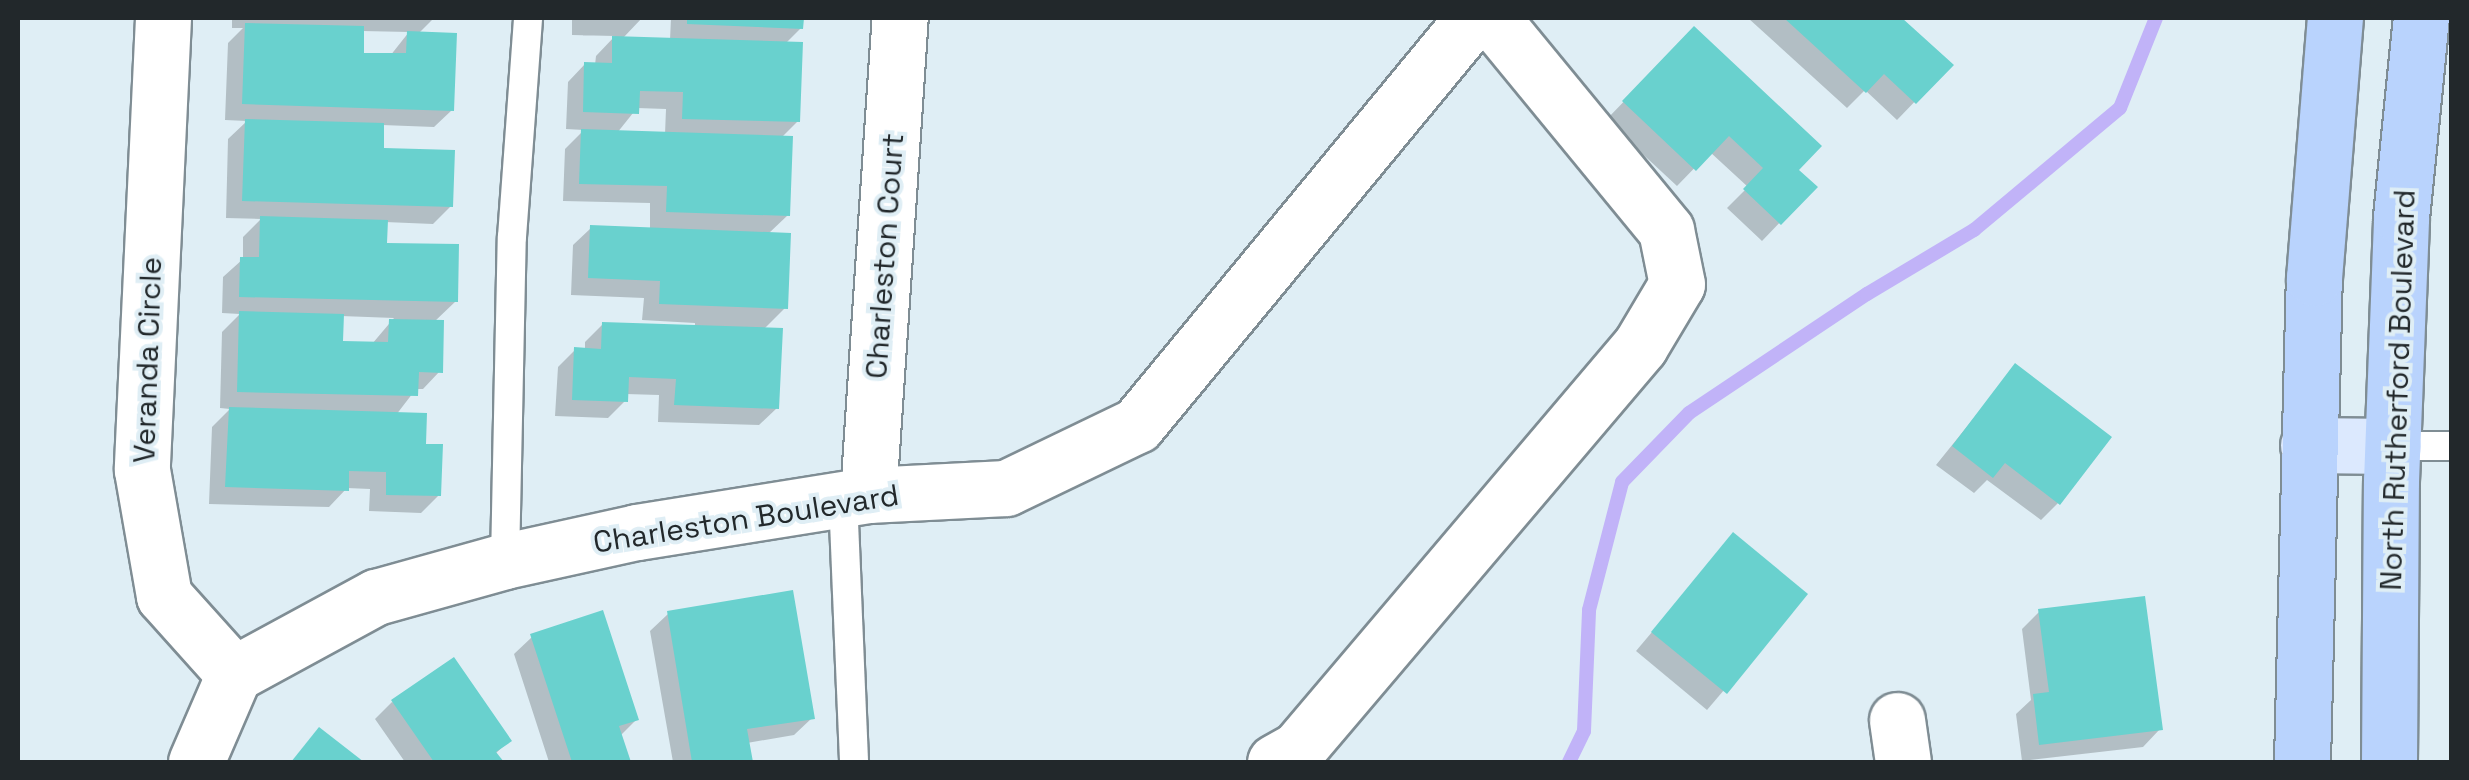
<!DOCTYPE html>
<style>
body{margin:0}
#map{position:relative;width:2469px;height:780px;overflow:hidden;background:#dfeef5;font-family:"Space Grotesk",sans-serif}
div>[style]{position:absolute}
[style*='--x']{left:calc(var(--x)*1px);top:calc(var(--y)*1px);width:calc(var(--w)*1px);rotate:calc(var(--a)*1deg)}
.shadow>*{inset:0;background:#0003}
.stream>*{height:14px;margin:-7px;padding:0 7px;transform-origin:7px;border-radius:7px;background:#c1b3f8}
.building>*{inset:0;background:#69d1ce}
.roads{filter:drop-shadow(2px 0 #7f8d94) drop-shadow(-2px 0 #7f8d94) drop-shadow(0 2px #7f8d94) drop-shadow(0 -2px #7f8d94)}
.service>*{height:28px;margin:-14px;padding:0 14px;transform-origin:14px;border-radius:14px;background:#fff}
.minor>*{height:55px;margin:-27.5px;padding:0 27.5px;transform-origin:27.5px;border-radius:27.5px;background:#fff}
.secondary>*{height:55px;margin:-27.5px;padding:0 27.5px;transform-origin:27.5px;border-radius:27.5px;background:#dce9fe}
.primary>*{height:55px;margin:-27.5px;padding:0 27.5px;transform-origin:27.5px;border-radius:27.5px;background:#b9d3fd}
span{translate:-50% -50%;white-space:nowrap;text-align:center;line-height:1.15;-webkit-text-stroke:8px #dfeef5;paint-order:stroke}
.street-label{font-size:30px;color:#22282b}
.frame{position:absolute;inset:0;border:20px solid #22282b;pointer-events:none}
</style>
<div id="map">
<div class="shadow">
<div style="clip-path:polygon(evenodd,232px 18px,434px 18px,418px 34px,452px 110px,434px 127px,382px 125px,381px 151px,451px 206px,433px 224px,385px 222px,384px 245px,456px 301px,434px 322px,440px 371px,423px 389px,416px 389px,396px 415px,423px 446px,439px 495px,421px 513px,369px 511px,370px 489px,347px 488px,329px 507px,209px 504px,212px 427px,230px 409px,220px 408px,222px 332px,240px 314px,222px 313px,223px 277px,243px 259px,243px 237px,261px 219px,226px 218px,228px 139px,247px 121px,225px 120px,228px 43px,243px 28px,232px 28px,232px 18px,362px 31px,409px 32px,390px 56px,361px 55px,362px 31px,232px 18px,341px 316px,394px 318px,372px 344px,340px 343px,341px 316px)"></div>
<div style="clip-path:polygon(evenodd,572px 18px,642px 18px,623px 38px,670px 40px,671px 18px,801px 18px,801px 28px,785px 44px,798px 121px,781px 138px,788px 215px,768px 234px,785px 308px,763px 330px,777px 408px,759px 425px,658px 422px,659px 395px,626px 394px,625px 401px,608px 418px,555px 416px,558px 367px,575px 350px,585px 350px,585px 342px,603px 324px,695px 328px,695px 323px,642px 320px,644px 298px,571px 295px,573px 245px,591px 228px,650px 230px,650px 203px,563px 201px,565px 149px,584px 130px,566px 129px,568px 82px,585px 64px,595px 65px,596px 56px,615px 36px,572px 35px,572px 18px,637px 108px,666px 109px,665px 134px,617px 133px,637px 108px)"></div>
<div style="clip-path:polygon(1748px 18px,1899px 18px,1950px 65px,1897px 120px,1865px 90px,1847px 108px)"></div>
<div style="clip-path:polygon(1694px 29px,1796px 170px,1814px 187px,1762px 241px,1727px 208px,1748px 187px,1710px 152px,1677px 186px,1606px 120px)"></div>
<div style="clip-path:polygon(2015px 367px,2058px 503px,2041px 520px,1987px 480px,1974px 493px,1936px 465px)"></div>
<div style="clip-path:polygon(1733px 536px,1805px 595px,1707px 710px,1636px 651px)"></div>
<div style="clip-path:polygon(2040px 611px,2160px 729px,2143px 747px,2022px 761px,2016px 714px,2031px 700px,2022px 629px)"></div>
<div style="clip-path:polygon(668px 614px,812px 718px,794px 735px,747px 743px,750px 762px,673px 762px,650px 631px)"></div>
<div style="clip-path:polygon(532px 637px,636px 720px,620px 736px,629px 762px,549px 762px,514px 654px)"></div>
<div style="clip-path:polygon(392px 702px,509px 741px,495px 754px,501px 762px,405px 762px,375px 719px)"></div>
</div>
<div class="stream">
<div style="--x:1569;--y:762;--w:34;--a:-64"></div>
<div style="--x:1584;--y:731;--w:121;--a:-87.6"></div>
<div style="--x:1589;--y:610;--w:132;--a:-75.5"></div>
<div style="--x:1622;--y:482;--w:96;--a:-45.8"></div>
<div style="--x:1689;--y:413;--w:214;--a:-33.8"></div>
<div style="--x:1867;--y:294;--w:125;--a:-30.9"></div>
<div style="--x:1974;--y:230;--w:190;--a:-39.9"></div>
<div style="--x:2120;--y:108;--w:97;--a:-68.2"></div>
</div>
<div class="building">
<div style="clip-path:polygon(687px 18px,804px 18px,803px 29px,687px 24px)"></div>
<div style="clip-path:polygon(1784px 18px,1902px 18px,1954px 65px,1916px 104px,1884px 74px,1866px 93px)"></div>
<div style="clip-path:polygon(245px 23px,364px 26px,364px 53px,406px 53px,407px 31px,457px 33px,454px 111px,242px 104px)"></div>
<div style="clip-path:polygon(1694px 26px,1822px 146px,1799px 170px,1818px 187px,1781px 225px,1743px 189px,1763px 168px,1729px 136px,1696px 171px,1622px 101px)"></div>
<div style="clip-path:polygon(612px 36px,803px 42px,800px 122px,682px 119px,683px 92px,640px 91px,639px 114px,583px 112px,584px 62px,612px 63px)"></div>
<div style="clip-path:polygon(245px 119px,384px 123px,384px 148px,455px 150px,453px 207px,242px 201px)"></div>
<div style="clip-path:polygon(581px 129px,793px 136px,790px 216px,666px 212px,667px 186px,579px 184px)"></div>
<div style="clip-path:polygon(260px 216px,388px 220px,387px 243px,459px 244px,458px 302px,239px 297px,240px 257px,259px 257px)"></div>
<div style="clip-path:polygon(590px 225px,791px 233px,788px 309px,659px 304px,660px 281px,588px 278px)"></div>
<div style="clip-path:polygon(239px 311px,344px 314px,343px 341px,388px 342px,389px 319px,444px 320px,443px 373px,419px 372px,418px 396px,237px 392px)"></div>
<div style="clip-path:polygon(602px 322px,783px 328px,779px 409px,674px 405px,676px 379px,629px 377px,628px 402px,572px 400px,574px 347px,601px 349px)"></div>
<div style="clip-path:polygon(2015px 363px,2112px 437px,2060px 505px,2005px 463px,1993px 478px,1952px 446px)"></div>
<div style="clip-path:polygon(229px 407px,427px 413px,426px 444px,443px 444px,441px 496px,386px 495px,386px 472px,349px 471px,349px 491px,225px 487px)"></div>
<div style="clip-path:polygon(1733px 532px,1808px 594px,1727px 694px,1651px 632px)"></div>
<div style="clip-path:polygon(793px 590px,815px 719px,747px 729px,753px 762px,692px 762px,667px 611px)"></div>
<div style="clip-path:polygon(2145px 596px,2163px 730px,2039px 745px,2033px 694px,2049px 692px,2038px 609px)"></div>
<div style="clip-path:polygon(603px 610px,639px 720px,619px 726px,631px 762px,572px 762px,530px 634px)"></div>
<div style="clip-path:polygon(454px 657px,512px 741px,496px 752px,504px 762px,434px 762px,391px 700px)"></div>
<div style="clip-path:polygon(319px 727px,364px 762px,291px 762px)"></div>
</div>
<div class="roads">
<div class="service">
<div style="--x:2393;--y:446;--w:59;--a:0"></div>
<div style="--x:843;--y:498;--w:264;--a:87.6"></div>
<div style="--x:505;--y:561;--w:324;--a:-88.8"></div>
<div style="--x:512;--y:237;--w:220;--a:-85.8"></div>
</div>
<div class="minor">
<div style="--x:163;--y:18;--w:452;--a:92.7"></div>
<div style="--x:142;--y:470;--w:128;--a:80.1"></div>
<div style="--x:164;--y:596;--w:105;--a:48.1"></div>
<div style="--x:868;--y:495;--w:478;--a:-86.2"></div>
<div style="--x:1897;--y:720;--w:42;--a:81.9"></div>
<div style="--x:196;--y:762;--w:96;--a:-66.6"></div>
<div style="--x:234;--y:674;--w:162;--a:-28.5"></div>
<div style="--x:376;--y:597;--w:134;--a:-15.6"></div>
<div style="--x:505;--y:561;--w:135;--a:-12.4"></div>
<div style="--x:637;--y:532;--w:234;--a:-9.1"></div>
<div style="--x:868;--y:495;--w:138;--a:-2.9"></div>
<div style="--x:1006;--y:488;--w:145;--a:-25.7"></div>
<div style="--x:1137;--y:425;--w:528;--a:-50.46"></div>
<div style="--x:1275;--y:762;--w:26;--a:-29"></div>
<div style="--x:1298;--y:749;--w:529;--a:-49.68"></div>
<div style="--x:1640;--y:346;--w:72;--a:-59.2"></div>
<div style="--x:1677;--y:284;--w:55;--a:-101.5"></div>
<div style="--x:1666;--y:230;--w:274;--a:-129.4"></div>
</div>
<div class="secondary">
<div style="--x:2308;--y:445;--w:85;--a:0.7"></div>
</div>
<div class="primary">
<div style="--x:2302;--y:762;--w:484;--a:-88.6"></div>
<div style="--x:2314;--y:278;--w:261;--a:-85.4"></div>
<div style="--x:2389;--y:762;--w:281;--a:-89.6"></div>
<div style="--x:2391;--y:481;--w:264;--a:-87.8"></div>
<div style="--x:2401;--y:217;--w:200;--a:-84.3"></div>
</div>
</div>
<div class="street-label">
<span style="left:885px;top:256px;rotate:-86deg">Charleston Court</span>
<span style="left:148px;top:360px;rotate:-88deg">Veranda Circle</span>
<span style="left:2398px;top:390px;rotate:-88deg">North Rutherford Boulevard</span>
<span style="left:746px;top:519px;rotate:-9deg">Charleston Boulevard</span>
</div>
<div class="frame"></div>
</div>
